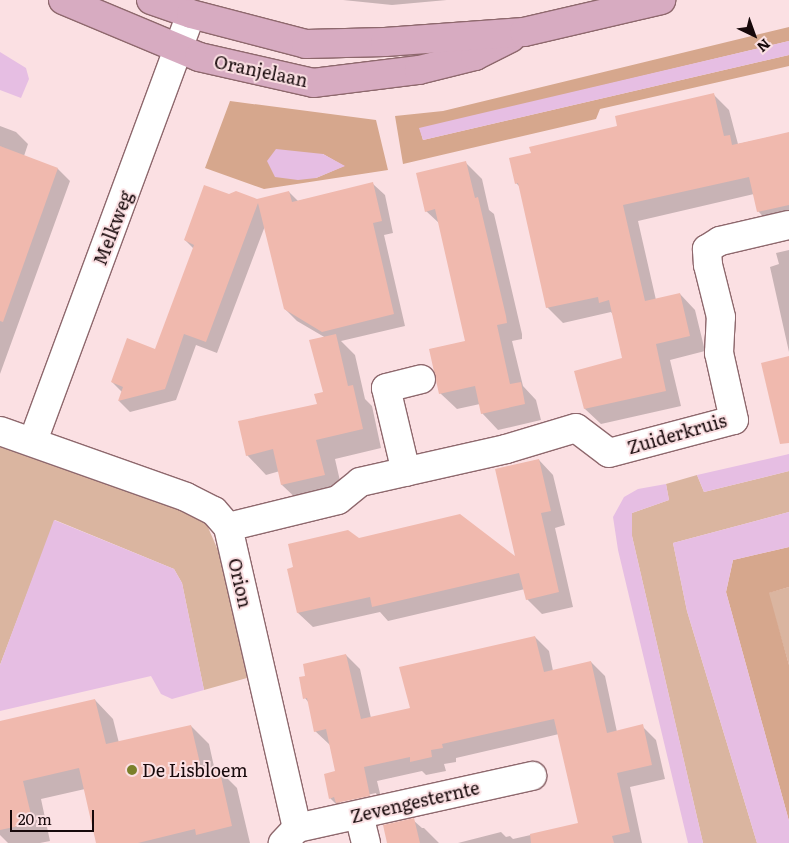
<!DOCTYPE html>
<style>
body{margin:0}
#map{position:relative;width:789px;height:843px;overflow:hidden;background:#fbe0e3;font-family:Literata,serif}
div>[style]{position:absolute}
[style*='--x']{left:calc(var(--x)*1px);top:calc(var(--y)*1px);width:calc(var(--w)*1px);rotate:calc(var(--a)*1deg)}
.green>*{inset:0;background:#dab5a0}
.forest>*{inset:0;background:#d6a78d}
.water>*{inset:0;background:#e6bee3}
.shadow>*{inset:0;background:#0003}
.building>*{inset:0;background:#f0b9ae}
.roads{filter:drop-shadow(1px 0 #8e686d) drop-shadow(-1px 0 #8e686d) drop-shadow(0 1px #8e686d) drop-shadow(0 -1px #8e686d)}
.minor>*{height:28px;margin:-14px;padding:0 14px;transform-origin:14px;border-radius:14px;background:#fff}
.major>*{height:28px;margin:-14px;padding:0 14px;transform-origin:14px;border-radius:14px;background:#d7abc1}
.dots>*{width:14px;height:14px;translate:-50% -50%;box-sizing:border-box;border:2px solid #fbe0e3;border-radius:50%}
span{translate:-50% -50%;white-space:nowrap;text-align:center;line-height:1.15;-webkit-text-stroke:4px #fbe0e3;paint-order:stroke}
.street-label{font-size:18px;color:#17090b}
.poi-label{font-size:18px;color:#17090b}
.left{translate:0 -50%;text-align:left}
.north{position:absolute;left:729px;top:10px;width:50px;height:50px;-webkit-text-stroke:4px #fbe0e3;paint-order:stroke;rotate:138deg;font-size:14px;font-weight:700;line-height:20px;text-align:center;color:#17090b}
.north::after{content:'';display:block;margin:auto;width:18px;height:22px;background:#17090b;clip-path:polygon(50% 0,100% 100%,50% 72%,0 100%)}
.scale{position:absolute;left:10px;top:810px;width:84px;height:22px;box-sizing:border-box;border:2px solid #17090b;border-top:0;padding-left:6px;font-size:15px;line-height:18px;white-space:nowrap;color:#17090b;-webkit-text-stroke:4px #fbe0e3;paint-order:stroke}
</style>
<div id="map">
<div class="green">
<div style="clip-path:polygon(0 447px,199px 517px,207px 525px,220px 555px,247px 678px,204px 690px,182px 583px,174px 569px,55px 520px,0 665px)"></div>
<div style="clip-path:polygon(789px 471px,789px 512px,673px 543px,687px 611px,757px 843px,703px 843px,632px 536px,632px 513px,669px 500px,666px 484px,697px 475px,704px 492px)"></div>
<div style="clip-path:polygon(789px 587px,789px 665px,768px 593px)"></div>
</div>
<div class="forest">
<div style="clip-path:polygon(789px 27px,789px 41px,420px 129px,423px 140px,789px 55px,789px 66px,600px 109px,596px 119px,403px 164px,395px 116px,443px 111px)"></div>
<div style="clip-path:polygon(evenodd,230px 101px,376px 120px,388px 170px,264px 189px,205px 168px,230px 101px,323px 154px,344px 166px,316px 178px,323px 154px)"></div>
<div style="clip-path:polygon(789px 547px,789px 587px,769px 593px,789px 665px,789px 821px,726px 592px,733px 560px)"></div>
</div>
<div class="water">
<div style="clip-path:polygon(789px 41px,789px 55px,423px 140px,419px 128px)"></div>
<div style="clip-path:polygon(0 52px,26px 68px,29px 79px,21px 98px,0 90px)"></div>
<div style="clip-path:polygon(276px 149px,323px 154px,345px 166px,316px 178px,298px 180px,275px 177px,267px 161px)"></div>
<div style="clip-path:polygon(789px 454px,789px 471px,704px 492px,697px 475px)"></div>
<div style="clip-path:polygon(666px 484px,669px 500px,632px 513px,632px 536px,703px 843px,688px 843px,618px 550px,613px 517px,624px 497px,638px 489px)"></div>
<div style="clip-path:polygon(789px 512px,789px 547px,733px 560px,726px 592px,789px 821px,789px 843px,757px 843px,687px 611px,673px 543px)"></div>
<div style="clip-path:polygon(54px 520px,174px 569px,182px 583px,204px 690px,172px 699px,161px 694px,151px 676px,0 711px,0 665px)"></div>
</div>
<div class="shadow">
<div style="clip-path:polygon(343px 0,447px 0,392px 5px)"></div>
<div style="clip-path:polygon(714px 95px,729px 110px,738px 144px,789px 133px,789px 223px,773px 227px,758px 211px,754px 194px,638px 221px,656px 300px,680px 294px,695px 310px,705px 351px,670px 360px,681px 406px,601px 424px,585px 409px,576px 372px,623px 359px,613px 315px,611px 312px,563px 323px,547px 307px,520px 187px,516px 183px,533px 154px)"></div>
<div style="clip-path:polygon(0 126px,16px 132px,28px 144px,24px 156px,58px 169px,70px 181px,0 374px)"></div>
<div style="clip-path:polygon(466px 163px,482px 179px,489px 210px,494px 214px,522px 334px,522px 339px,512px 341px,523px 386px,536px 400px,541px 420px,498px 430px,482px 413px,480px 404px,457px 409px,440px 393px,466px 342px,440px 224px,426px 211px)"></div>
<div style="clip-path:polygon(373px 184px,385px 195px,393px 233px,384px 235px,405px 326px,341px 341px,355px 355px,365px 399px,372px 406px,381px 448px,335px 459px,343px 494px,302px 504px,282px 485px,280px 471px,266px 475px,247px 455px,319px 405px,324px 393px,326px 338px,297px 321px,285px 309px,265px 226px,217px 353px,196px 345px,176px 400px,130px 412px,119px 401px,122px 392px,112px 382px,156px 350px,194px 249px,185px 240px,229px 196px,257px 200px,289px 192px,298px 201px)"></div>
<div style="clip-path:polygon(789px 250px,789px 352px,770px 267px,779px 264px,776px 253px)"></div>
<div style="clip-path:polygon(539px 460px,553px 475px,565px 525px,555px 528px,573px 607px,542px 614px,527px 599px,525px 589px,388px 621px,380px 612px,313px 627px,298px 613px,288px 570px,359px 539px,517px 559px)"></div>
<div style="clip-path:polygon(evenodd,535px 637px,549px 651px,553px 671px,591px 662px,605px 676px,617px 732px,642px 726px,656px 740px,665px 779px,630px 787px,642px 843px,458px 843px,501px 832px,506px 837px,510px 836px,513px 839px,579px 824px,559px 734px,456px 758px,456px 762px,444px 764px,446px 771px,426px 775px,422px 771px,377px 781px,384px 810px,344px 812px,330px 798px,337px 772px,330px 745px,315px 731px,309px 703px,305px 698px,307px 677px,346px 655px,360px 669px,371px 718px,412px 709px,535px 637px,376px 793px,377px 796px,340px 804px,340px 801px,376px 793px)"></div>
<div style="clip-path:polygon(95px 700px,113px 719px,119px 743px,191px 726px,209px 744px,215px 771px,219px 770px,237px 788px,250px 843px,98px 843px,85px 789px,41px 799px,50px 841px,40px 843px,8px 843px,0 835px,0 723px)"></div>
<div style="clip-path:polygon(413px 820px,422px 828px,424px 828px,439px 843px,388px 843px)"></div>
</div>
<div class="building">
<div style="clip-path:polygon(714px 93px,724px 136px,730px 135px,732px 145px,789px 132px,789px 205px,757px 212px,749px 177px,623px 205px,645px 301px,680px 293px,690px 336px,656px 344px,666px 391px,584px 409px,574px 371px,622px 358px,609px 300px,599px 303px,598px 297px,546px 308px,518px 183px,515px 184px,509px 158px,531px 153px,529px 147px,617px 126px,615px 116px)"></div>
<div style="clip-path:polygon(0 146px,58px 168px,3px 322px,0 321px)"></div>
<div style="clip-path:polygon(466px 161px,475px 198px,478px 197px,506px 316px,507px 323px,497px 325px,510px 384px,521px 382px,525px 404px,481px 414px,475px 386px,439px 394px,429px 349px,465px 341px,435px 209px,425px 212px,416px 173px)"></div>
<div style="clip-path:polygon(373px 182px,382px 221px,373px 223px,394px 314px,322px 332px,284px 309px,258px 203px,206px 342px,184px 334px,165px 389px,118px 401px,123px 387px,111px 382px,127px 338px,155px 349px,194px 245px,184px 240px,204px 185px,229px 194px,236px 191px,257px 199px,289px 191px,292px 202px)"></div>
<div style="clip-path:polygon(336px 334px,348px 386px,353px 385px,363px 429px,316px 440px,325px 475px,281px 485px,273px 449px,246px 456px,238px 421px,317px 404px,314px 394px,323px 392px,309px 340px)"></div>
<div style="clip-path:polygon(789px 356px,789px 443px,780px 444px,761px 363px)"></div>
<div style="clip-path:polygon(539px 459px,551px 511px,541px 513px,559px 592px,526px 600px,519px 573px,372px 607px,370px 597px,297px 613px,287px 569px,293px 567px,288px 544px,348px 530px,359px 538px,460px 514px,515px 556px,495px 469px)"></div>
<div style="clip-path:polygon(535px 636px,544px 672px,591px 661px,607px 733px,643px 724px,652px 765px,617px 773px,630px 832px,612px 836px,614px 843px,531px 843px,530px 834px,578px 823px,554px 719px,442px 744px,443px 748px,431px 750px,432px 757px,410px 762px,410px 757px,364px 767px,370px 796px,336px 803px,334px 797px,329px 799px,324px 774px,335px 771px,326px 729px,314px 732px,307px 698px,303px 699px,299px 677px,305px 676px,303px 664px,346px 654px,361px 719px,410px 708px,399px 667px)"></div>
<div style="clip-path:polygon(95px 699px,106px 744px,191px 725px,202px 772px,219px 768px,232px 826px,196px 835px,195px 829px,138px 843px,96px 843px,79px 768px,23px 781px,33px 823px,0 830px,0 721px)"></div>
<div style="clip-path:polygon(414px 818px,420px 843px,387px 843px,383px 825px)"></div>
</div>
<div class="roads">
<div class="minor">
<div style="--x:0;--y:431;--w:197;--a:19.5"></div>
<div style="--x:186;--y:497;--w:31;--a:27"></div>
<div style="--x:214;--y:511;--w:21;--a:49"></div>
<div style="--x:228;--y:527;--w:309;--a:77.1"></div>
<div style="--x:297;--y:828;--w:21;--a:133"></div>
<div style="--x:33;--y:441;--w:455;--a:-69.7"></div>
<div style="--x:406;--y:472;--w:86;--a:-103.4"></div>
<div style="--x:386;--y:388;--w:36;--a:-14"></div>
<div style="--x:228;--y:527;--w:113;--a:-13.8"></div>
<div style="--x:338;--y:500;--w:28;--a:-39"></div>
<div style="--x:360;--y:482;--w:150;--a:-12.7"></div>
<div style="--x:506;--y:449;--w:73;--a:-16.7"></div>
<div style="--x:576;--y:428;--w:41;--a:37.1"></div>
<div style="--x:609;--y:453;--w:129;--a:-14.8"></div>
<div style="--x:734;--y:420;--w:69;--a:-102.6"></div>
<div style="--x:719;--y:353;--w:36;--a:-87"></div>
<div style="--x:721;--y:317;--w:54;--a:-104"></div>
<div style="--x:708;--y:265;--w:16;--a:-94"></div>
<div style="--x:707;--y:249;--w:15;--a:-32"></div>
<div style="--x:720;--y:241;--w:71;--a:-13.1"></div>
<div style="--x:359;--y:815;--w:29;--a:76"></div>
<div style="--x:297;--y:828;--w:241;--a:-12.5"></div>
</div>
<div class="major">
<div style="--x:63;--y:0;--w:147;--a:22.7"></div>
<div style="--x:199;--y:57;--w:117;--a:12.8"></div>
<div style="--x:313;--y:83;--w:107;--a:-7"></div>
<div style="--x:419;--y:70;--w:58;--a:-14"></div>
<div style="--x:475;--y:56;--w:40;--a:-26.6"></div>
<div style="--x:151;--y:0;--w:42;--a:19.3"></div>
<div style="--x:191;--y:14;--w:119;--a:14.6"></div>
<div style="--x:306;--y:44;--w:79;--a:-1.5"></div>
<div style="--x:385;--y:42;--w:139;--a:-4.1"></div>
<div style="--x:524;--y:32;--w:141;--a:-13.1"></div>
</div>
</div>
<div class="dots">
<div style="left:132px;top:770px;background:#7a802a"></div>
</div>
<div class="street-label">
<span style="left:261px;top:71px;rotate:12deg">Oranjelaan</span>
<span style="left:113px;top:228px;rotate:-69deg">Melkweg</span>
<span style="left:677px;top:434px;rotate:-16deg">Zuiderkruis</span>
<span style="left:240px;top:583px;rotate:77deg">Orion</span>
<span style="left:415px;top:802px;rotate:-13deg">Zevengesternte</span>
</div>
<div class="poi-label">
<span class="left" style="left:142px;top:770px">De Lisbloem</span>
</div>
<div class="north">N</div>
<div class="scale">20 m</div>
</div>
